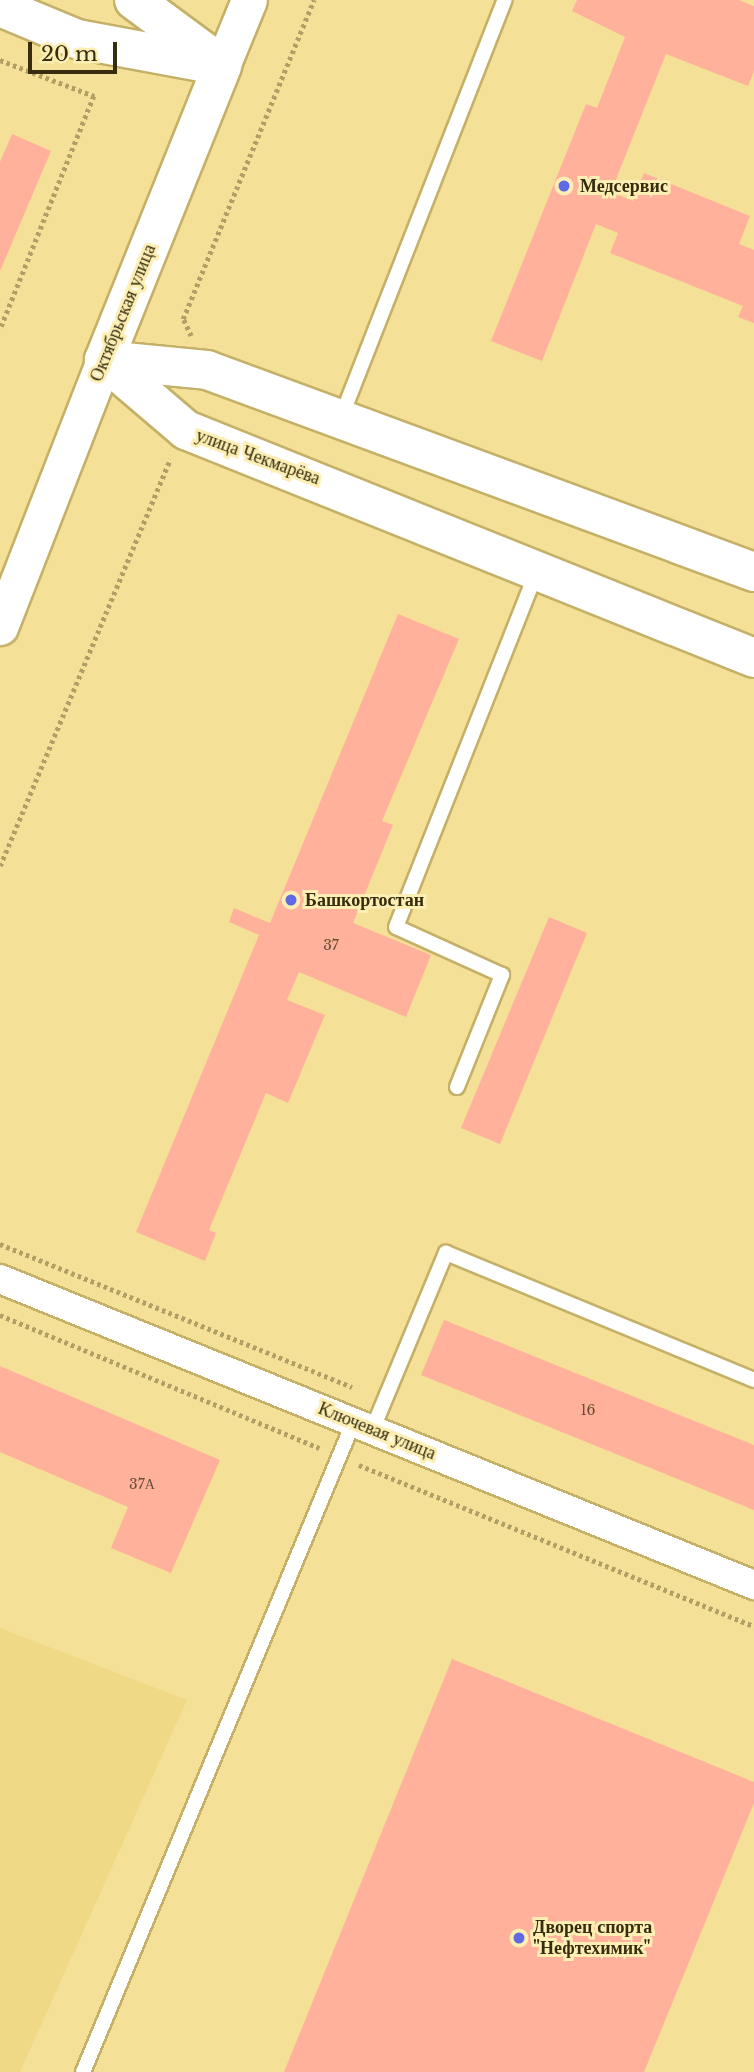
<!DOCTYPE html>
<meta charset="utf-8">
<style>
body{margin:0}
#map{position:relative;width:754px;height:2072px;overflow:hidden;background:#f4e096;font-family:"Libre Baskerville",serif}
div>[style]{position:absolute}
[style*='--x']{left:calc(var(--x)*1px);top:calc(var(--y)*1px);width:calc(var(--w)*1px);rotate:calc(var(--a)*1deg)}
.built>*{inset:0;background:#efd986}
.building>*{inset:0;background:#ffb19c}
.path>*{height:4.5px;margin-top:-2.25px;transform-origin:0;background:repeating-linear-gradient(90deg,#b0a065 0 3.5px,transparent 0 7px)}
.roads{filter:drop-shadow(2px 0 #c4b067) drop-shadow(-2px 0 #c4b067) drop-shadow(0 2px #c4b067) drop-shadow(0 -2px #c4b067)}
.service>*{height:14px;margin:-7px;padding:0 7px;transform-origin:7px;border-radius:7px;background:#fff}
.minor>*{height:28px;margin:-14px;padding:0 14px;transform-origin:14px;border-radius:14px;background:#fff}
.tertiary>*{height:35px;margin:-17.5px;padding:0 17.5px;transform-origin:17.5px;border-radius:17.5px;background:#fff}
.secondary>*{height:38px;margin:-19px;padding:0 19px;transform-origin:19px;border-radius:19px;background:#fff}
.dots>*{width:19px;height:19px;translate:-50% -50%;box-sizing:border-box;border:4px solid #fdeeb3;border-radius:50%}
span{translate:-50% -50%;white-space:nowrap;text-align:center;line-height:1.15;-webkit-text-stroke:6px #fdeeb3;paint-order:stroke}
.number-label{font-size:14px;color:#684e32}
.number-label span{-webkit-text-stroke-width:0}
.poi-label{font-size:18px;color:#352d0e;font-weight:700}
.left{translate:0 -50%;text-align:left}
.street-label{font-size:18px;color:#352d0e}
.scale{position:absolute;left:28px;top:42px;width:89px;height:32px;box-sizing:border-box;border:4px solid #352d0e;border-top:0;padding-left:9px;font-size:21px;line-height:24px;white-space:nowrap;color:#352d0e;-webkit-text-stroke:5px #fdeeb3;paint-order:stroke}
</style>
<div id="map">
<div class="built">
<div style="clip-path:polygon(0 1628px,187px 1700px,20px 2072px,0 2072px)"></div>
</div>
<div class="building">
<div style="clip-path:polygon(577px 0,739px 0,754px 6px,754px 71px,748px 86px,666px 54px,611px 192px,633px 201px,644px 173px,750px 216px,739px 244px,754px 250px,754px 323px,738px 317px,743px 306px,610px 253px,618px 233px,596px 224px,542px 361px,491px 341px,586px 104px,597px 108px,625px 37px,572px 11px)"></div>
<div style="clip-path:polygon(12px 134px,51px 151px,0 271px,0 162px)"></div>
<div style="clip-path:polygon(398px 614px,459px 639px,382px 821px,393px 825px,353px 923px,431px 955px,406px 1017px,299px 972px,287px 1000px,325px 1015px,288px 1103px,266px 1093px,209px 1230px,216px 1233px,205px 1261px,136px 1232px,259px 935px,229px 922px,234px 908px,270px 923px)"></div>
<div style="clip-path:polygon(549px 917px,587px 933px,500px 1144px,461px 1128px)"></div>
<div style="clip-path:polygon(444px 1320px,754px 1445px,754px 1510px,421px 1375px)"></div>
<div style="clip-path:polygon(0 1366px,220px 1460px,171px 1573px,111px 1548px,128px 1507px,0 1452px)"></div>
<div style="clip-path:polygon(452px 1659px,754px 1782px,754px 1803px,644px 2072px,284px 2072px)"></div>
</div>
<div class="path">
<div style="--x:0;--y:60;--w:101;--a:21"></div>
<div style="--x:94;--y:96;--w:252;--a:111.9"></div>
<div style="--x:191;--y:336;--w:19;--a:-115"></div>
<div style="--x:183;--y:319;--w:345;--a:-67.7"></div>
<div style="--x:0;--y:866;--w:441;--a:-67.3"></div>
<div style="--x:0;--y:1244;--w:380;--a:22.1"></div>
<div style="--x:0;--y:1315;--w:346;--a:22.6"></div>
<div style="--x:359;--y:1465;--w:427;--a:22.2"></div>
</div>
<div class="roads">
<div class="service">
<div style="--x:340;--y:420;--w:451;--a:-68.6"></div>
<div style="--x:457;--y:1087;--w:121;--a:-68.1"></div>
<div style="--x:502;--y:975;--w:116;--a:-155.6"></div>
<div style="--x:396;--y:927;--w:381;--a:-68.4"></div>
<div style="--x:373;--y:1428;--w:190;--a:-67.4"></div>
<div style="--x:446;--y:1253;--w:333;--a:22.4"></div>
<div style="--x:83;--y:2072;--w:705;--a:-67.4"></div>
</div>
<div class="minor">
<div style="--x:0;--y:1279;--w:814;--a:22.09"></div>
</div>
<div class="tertiary">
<div style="--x:222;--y:66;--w:71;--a:-67.8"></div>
<div style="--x:0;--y:627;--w:287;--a:-68.7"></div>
</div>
<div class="secondary">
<div style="--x:134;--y:0;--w:101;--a:36.5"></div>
<div style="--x:0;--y:7;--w:83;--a:22.6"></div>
<div style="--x:77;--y:39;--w:147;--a:10.5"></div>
<div style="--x:104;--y:360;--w:108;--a:40.5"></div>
<div style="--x:186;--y:430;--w:612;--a:21.87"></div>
<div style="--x:104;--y:360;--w:103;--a:5.5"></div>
<div style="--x:207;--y:370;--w:583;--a:20.27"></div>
<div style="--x:104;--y:360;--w:317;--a:-68.1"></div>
</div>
</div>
<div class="dots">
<div style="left:564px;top:186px;background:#606be3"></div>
<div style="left:291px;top:900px;background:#606be3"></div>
<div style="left:519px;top:1938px;background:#606be3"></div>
</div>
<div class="number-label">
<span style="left:331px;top:945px">37</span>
<span style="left:588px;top:1410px">16</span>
<span style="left:142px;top:1484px">37А</span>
</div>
<div class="poi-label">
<span class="left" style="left:580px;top:186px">Медсервис</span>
<span class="left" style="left:305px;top:900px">Башкортостан</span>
<span class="left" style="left:533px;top:1938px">Дворец спорта<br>"Нефтехимик"</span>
</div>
<div class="street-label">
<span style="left:123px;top:313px;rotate:-68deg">Октябрьская улица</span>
<span style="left:258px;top:457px;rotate:20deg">улица Чекмарёва</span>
<span style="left:377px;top:1431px;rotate:22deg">Ключевая улица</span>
</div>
<div class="scale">20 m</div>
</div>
